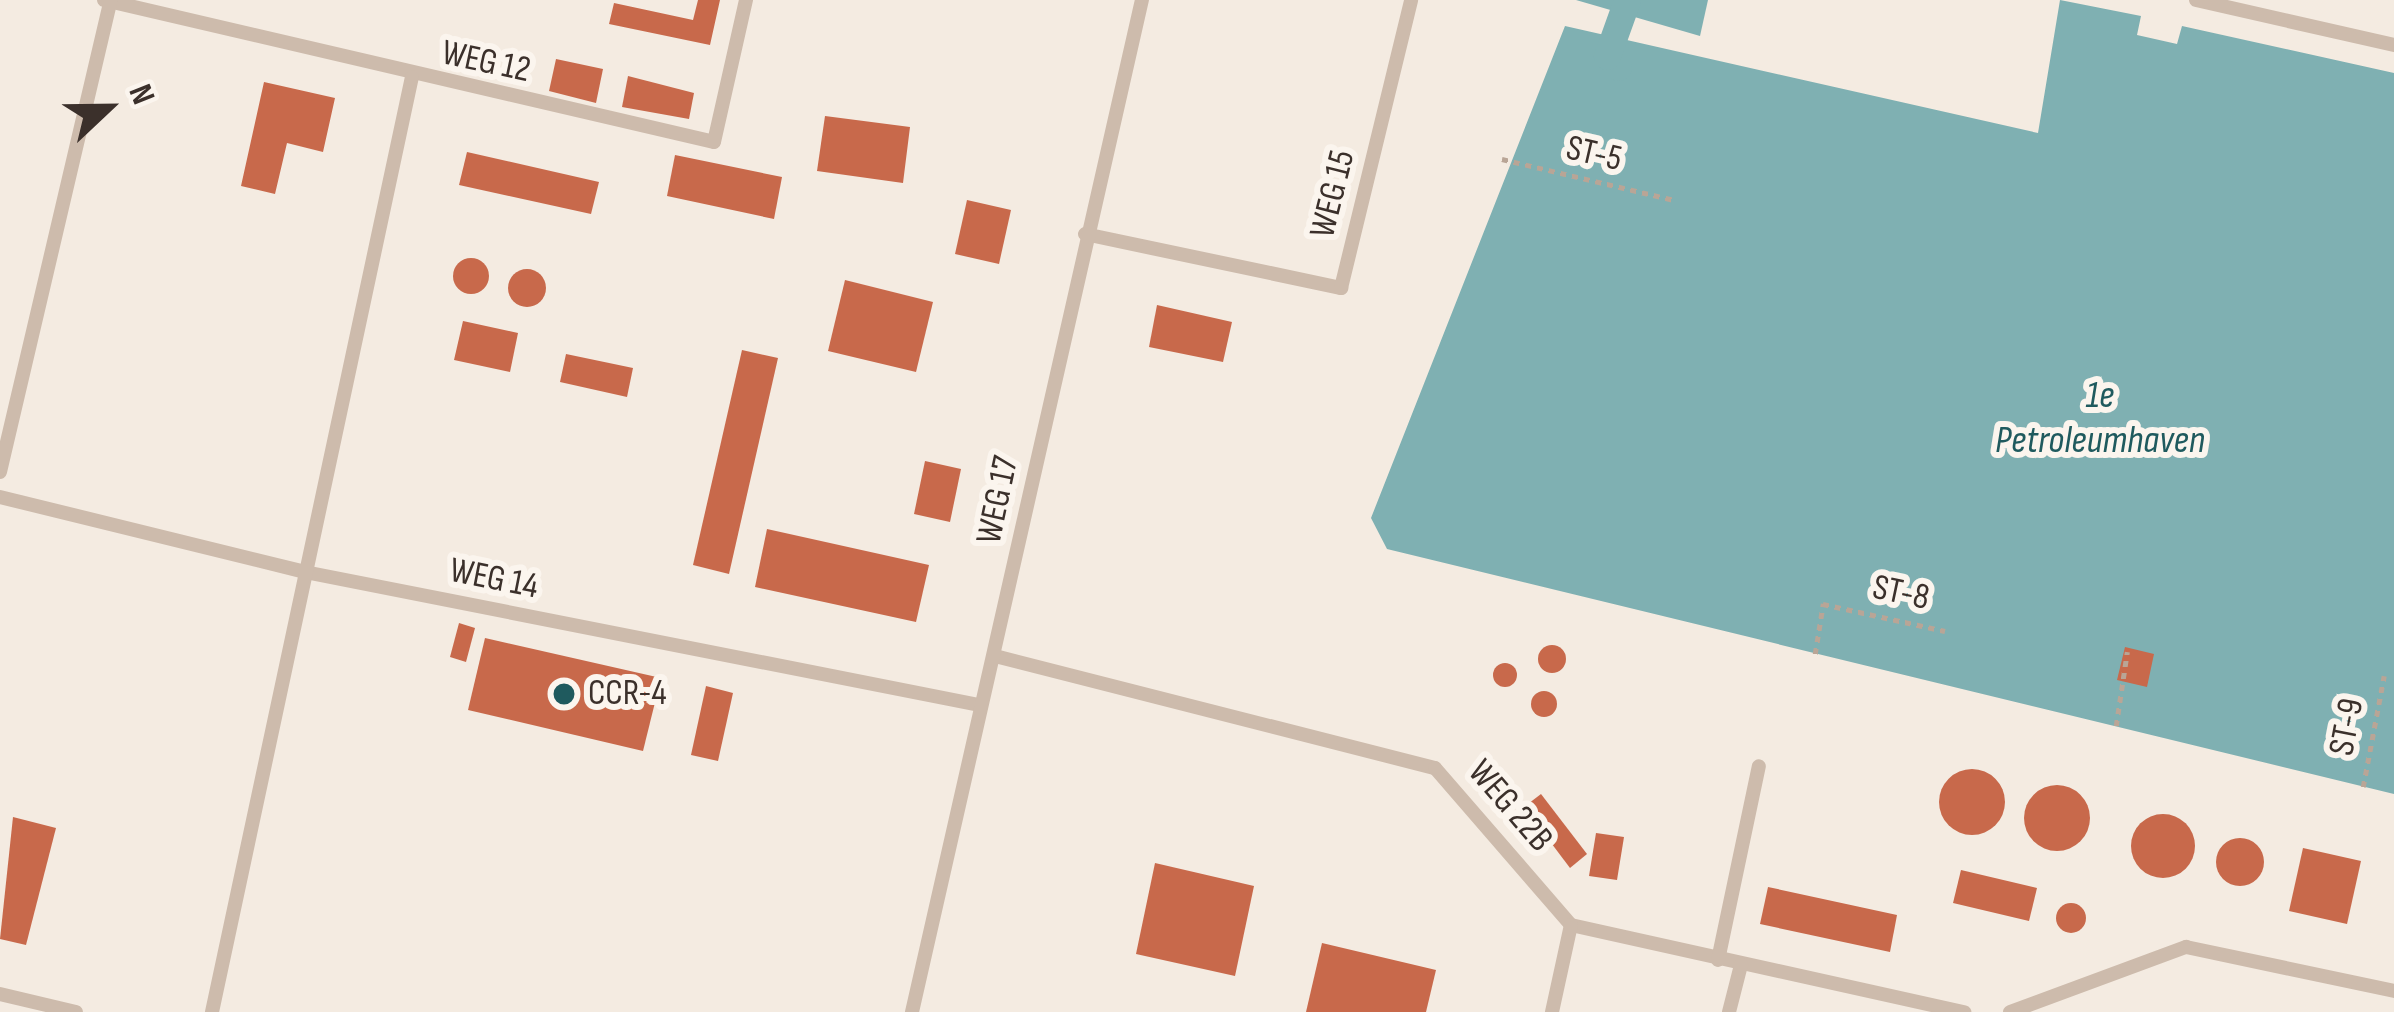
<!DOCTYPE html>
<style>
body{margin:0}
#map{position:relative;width:2394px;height:1012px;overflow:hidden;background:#f4ebe1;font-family:"Sofia Sans Condensed",sans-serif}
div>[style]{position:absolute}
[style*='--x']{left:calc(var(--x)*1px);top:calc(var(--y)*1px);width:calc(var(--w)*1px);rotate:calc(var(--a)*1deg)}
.water>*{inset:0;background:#7fb0b2}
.canal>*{height:27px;margin:-13.5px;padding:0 13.5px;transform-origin:13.5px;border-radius:13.5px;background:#7fb0b2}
.building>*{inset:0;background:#c8694b}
.round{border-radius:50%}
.path>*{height:4.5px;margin-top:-2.25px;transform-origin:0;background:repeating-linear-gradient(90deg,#b9a596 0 6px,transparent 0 12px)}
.lane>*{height:14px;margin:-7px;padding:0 7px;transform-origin:7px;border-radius:7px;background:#cdbbac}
.dots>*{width:33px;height:33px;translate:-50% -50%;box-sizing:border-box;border:6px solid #fbf5ee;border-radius:50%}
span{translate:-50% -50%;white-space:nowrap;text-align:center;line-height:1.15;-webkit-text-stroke:12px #fbf5ee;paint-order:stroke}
.street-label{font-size:36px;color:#3b302b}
.poi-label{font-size:36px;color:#3b302b}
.left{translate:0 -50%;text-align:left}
.water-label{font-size:39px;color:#1f5a5e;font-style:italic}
.north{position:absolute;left:48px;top:48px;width:120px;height:120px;-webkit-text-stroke:9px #fbf5ee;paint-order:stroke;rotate:68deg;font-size:33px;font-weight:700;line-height:48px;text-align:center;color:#3b302b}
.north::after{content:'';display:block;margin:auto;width:42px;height:54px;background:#3b302b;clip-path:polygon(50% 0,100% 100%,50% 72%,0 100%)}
</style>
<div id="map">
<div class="water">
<div style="clip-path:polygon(1576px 0,1708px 0,1700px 36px)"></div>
<div style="clip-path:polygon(2060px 0,2141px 16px,2137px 35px,2177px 44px,2182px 26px,2394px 73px,2394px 794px,1387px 549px,1371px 518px,1565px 26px,2038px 133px)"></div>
</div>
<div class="canal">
<div style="--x:1618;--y:67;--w:16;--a:-135"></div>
<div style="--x:1607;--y:56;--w:59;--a:-70.3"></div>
</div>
<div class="building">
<div style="clip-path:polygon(698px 0,720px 0,710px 45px,609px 24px,614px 3px,693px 20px)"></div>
<div style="clip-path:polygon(556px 59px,603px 69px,596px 103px,549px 91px)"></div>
<div style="clip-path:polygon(628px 76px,694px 93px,689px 119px,622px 107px)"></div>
<div style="clip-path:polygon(264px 82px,335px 98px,323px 152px,287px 143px,275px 194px,241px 186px)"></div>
<div style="clip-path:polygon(825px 116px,910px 127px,903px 183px,817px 171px)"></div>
<div style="clip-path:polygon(467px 152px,599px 182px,591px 214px,459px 185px)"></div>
<div style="clip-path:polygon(675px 155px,782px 177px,774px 219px,667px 196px)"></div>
<div style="clip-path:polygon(967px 200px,1011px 210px,999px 264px,955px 254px)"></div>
<div class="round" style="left:453px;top:258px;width:36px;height:36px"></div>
<div class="round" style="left:508px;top:269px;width:38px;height:38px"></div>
<div style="clip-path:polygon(845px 280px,933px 302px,916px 372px,828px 351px)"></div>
<div style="clip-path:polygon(1157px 305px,1232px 322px,1223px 362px,1149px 347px)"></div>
<div style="clip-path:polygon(463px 321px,518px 333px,510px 372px,454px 360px)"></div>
<div style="clip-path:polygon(742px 350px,778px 358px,729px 574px,693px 565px)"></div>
<div style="clip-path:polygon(566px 354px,633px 368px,627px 397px,560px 382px)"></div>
<div style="clip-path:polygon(925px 461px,961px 469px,950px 522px,914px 514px)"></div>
<div style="clip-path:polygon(767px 529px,929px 565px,916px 622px,755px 587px)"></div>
<div style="clip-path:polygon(459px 623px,475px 628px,466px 662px,450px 657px)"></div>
<div style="clip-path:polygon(485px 638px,661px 678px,643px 751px,468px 710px)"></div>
<div class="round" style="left:1538px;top:645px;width:28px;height:28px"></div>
<div style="clip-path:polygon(2125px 647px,2154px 654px,2147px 687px,2117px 680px)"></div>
<div class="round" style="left:1493px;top:663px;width:24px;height:24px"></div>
<div style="clip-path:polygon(706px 686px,733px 693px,718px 761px,691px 755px)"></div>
<div class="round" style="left:1531px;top:691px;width:26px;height:26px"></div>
<div class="round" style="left:1939px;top:769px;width:66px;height:66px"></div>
<div class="round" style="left:2024px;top:785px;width:66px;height:66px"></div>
<div style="clip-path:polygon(1541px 794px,1587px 854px,1570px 868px,1524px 807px)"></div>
<div class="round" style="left:2131px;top:814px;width:64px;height:64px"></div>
<div style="clip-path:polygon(13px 817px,56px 828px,26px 945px,0 939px)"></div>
<div style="clip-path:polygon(1596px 833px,1624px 837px,1617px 880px,1589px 876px)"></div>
<div class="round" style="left:2216px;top:838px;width:48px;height:48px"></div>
<div style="clip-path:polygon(2303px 848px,2361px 861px,2347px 924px,2289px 911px)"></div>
<div style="clip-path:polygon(1155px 863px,1254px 886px,1235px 976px,1136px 954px)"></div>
<div style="clip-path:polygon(1961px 870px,2037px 888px,2029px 921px,1953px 903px)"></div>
<div style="clip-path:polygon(1768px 887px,1897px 915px,1890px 952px,1760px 924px)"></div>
<div class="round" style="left:2056px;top:903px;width:30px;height:30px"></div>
<div style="clip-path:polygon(1322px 943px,1436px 970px,1426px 1012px,1306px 1012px)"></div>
</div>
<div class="path">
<div style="--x:1502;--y:159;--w:177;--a:13.4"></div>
<div style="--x:1815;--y:654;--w:51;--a:-80.9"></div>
<div style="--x:1823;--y:604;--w:125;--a:12.5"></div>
<div style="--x:2116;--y:726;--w:75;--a:-81.5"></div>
<div style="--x:2363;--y:787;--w:113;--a:-79.3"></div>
</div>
<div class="lane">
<div style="--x:104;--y:0;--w:626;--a:13.1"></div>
<div style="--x:714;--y:142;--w:146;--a:-77.3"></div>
<div style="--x:2196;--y:0;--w:203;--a:12.8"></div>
<div style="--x:1085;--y:234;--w:262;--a:11.9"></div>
<div style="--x:1341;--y:288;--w:296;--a:-76.3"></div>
<div style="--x:0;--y:472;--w:485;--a:-76.8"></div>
<div style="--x:0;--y:497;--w:319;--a:13.8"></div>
<div style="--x:310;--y:573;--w:682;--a:11.16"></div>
<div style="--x:995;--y:656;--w:454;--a:14.3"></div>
<div style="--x:1435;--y:768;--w:208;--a:49.1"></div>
<div style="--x:1571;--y:925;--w:403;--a:12.5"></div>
<div style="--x:1718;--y:960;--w:198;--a:-78.1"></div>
<div style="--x:0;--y:994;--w:78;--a:13.3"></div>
<div style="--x:212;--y:1012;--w:956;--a:-77.93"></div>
<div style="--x:912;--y:1012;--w:1038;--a:-77.2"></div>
<div style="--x:1552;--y:1012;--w:89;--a:-77.7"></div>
<div style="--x:1729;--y:1012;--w:49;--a:-75.7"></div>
<div style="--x:2010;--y:1012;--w:188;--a:-20.3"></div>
<div style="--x:2186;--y:947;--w:213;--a:11.9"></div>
</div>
<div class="dots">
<div style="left:564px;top:694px;background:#1f5a5e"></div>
</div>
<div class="street-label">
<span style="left:486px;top:62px;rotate:12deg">WEG 12</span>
<span style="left:1594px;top:154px;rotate:13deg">ST-5</span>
<span style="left:1333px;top:194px;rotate:-76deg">WEG 15</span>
<span style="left:998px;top:500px;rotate:-78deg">WEG 17</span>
<span style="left:494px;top:579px;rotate:11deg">WEG 14</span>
<span style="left:1901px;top:593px;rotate:12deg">ST-8</span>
<span style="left:2347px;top:727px;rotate:-79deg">ST-9</span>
<span style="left:1510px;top:806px;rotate:49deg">WEG 22B</span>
</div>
<div class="poi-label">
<span class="left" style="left:588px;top:694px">CCR-4</span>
</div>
<div class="water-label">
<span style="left:2100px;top:419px">1e<br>Petroleumhaven</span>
</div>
<div class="north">N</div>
</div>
